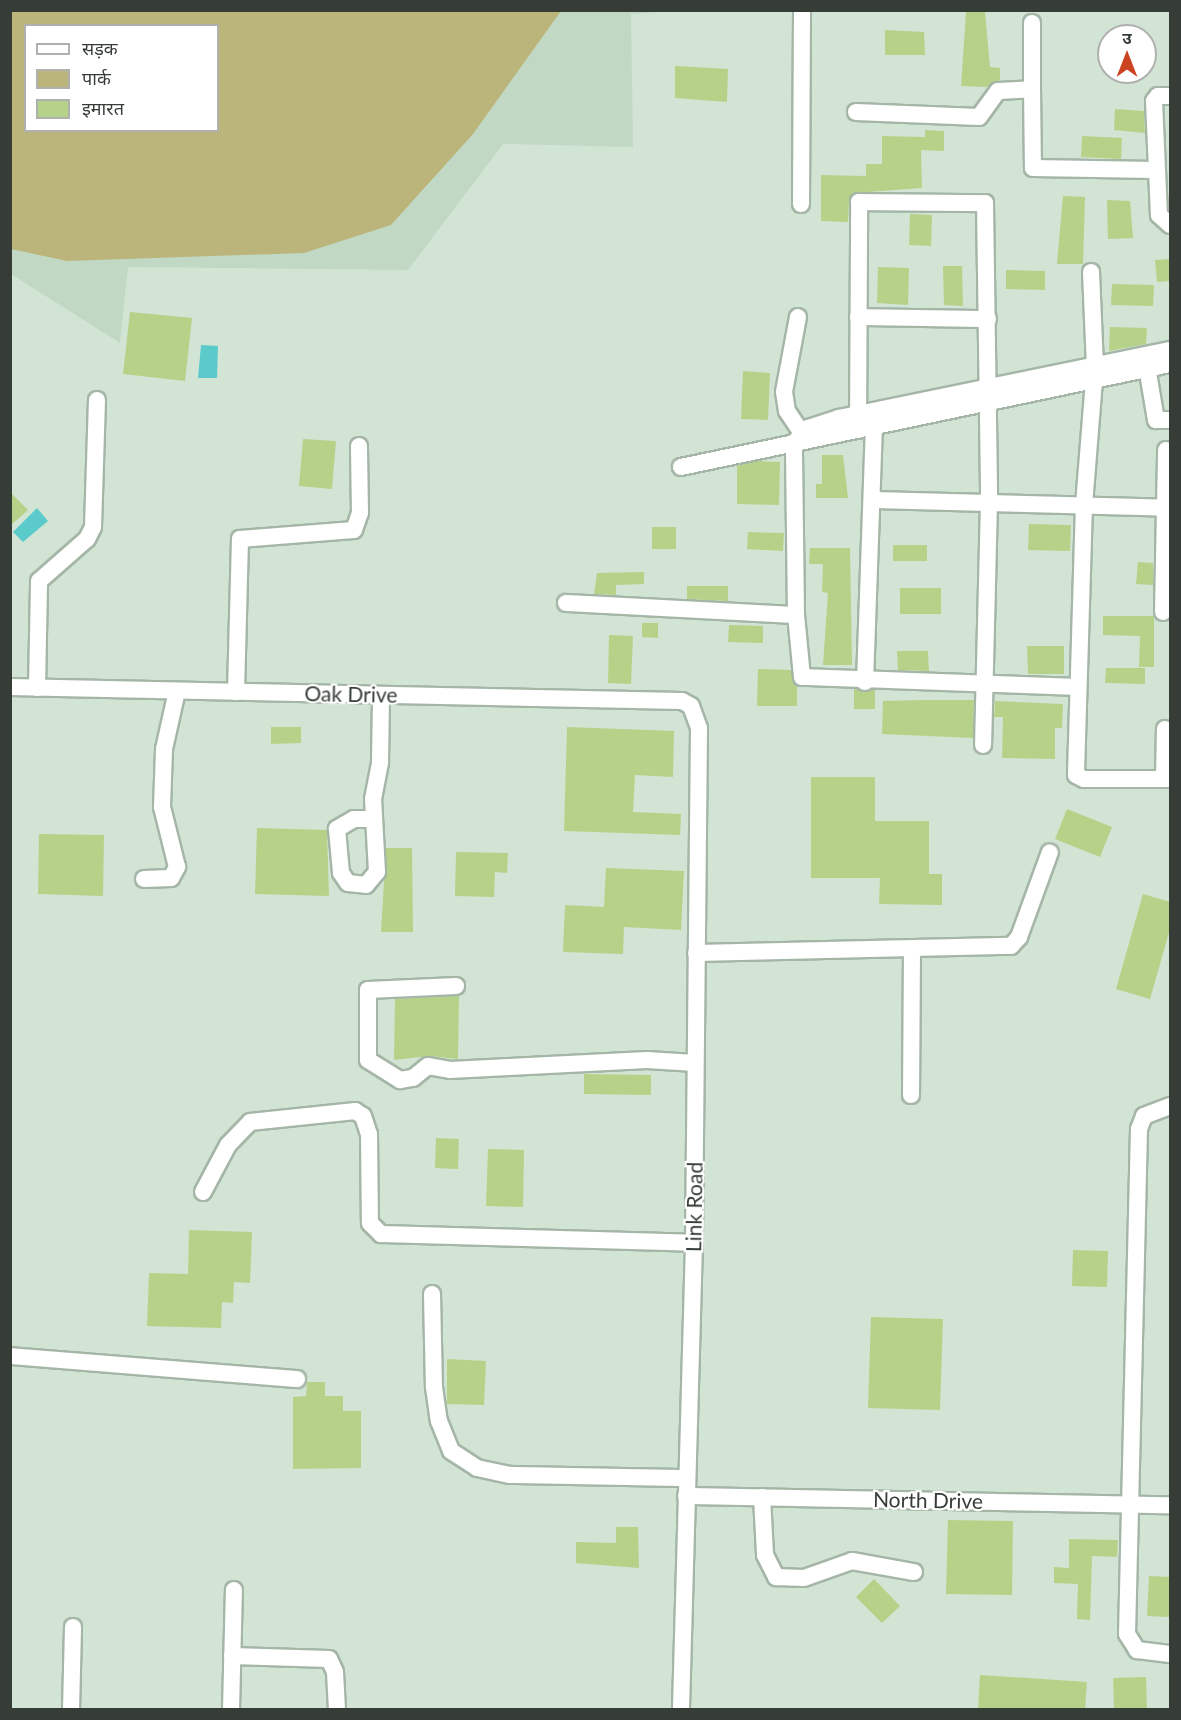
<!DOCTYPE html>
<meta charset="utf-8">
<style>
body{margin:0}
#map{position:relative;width:1181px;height:1720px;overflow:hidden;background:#d2e4d4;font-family:Lato,"Noto Sans Devanagari",sans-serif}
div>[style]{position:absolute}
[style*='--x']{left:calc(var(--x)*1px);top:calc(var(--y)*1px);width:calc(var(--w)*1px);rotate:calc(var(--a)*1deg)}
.built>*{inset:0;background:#c1d9c4}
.green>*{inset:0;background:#bbb57b}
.water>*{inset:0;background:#5acbca}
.building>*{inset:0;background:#b6d288}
.roads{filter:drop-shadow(2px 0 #a5b6a7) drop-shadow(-2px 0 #a5b6a7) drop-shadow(0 2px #a5b6a7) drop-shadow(0 -2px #a5b6a7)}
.street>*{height:16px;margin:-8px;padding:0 8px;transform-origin:8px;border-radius:8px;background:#fff}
span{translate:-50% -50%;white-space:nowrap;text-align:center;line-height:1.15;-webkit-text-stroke:4.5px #fff;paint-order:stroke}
.street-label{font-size:21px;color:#363d37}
.frame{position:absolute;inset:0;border:12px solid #363d37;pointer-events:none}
.legend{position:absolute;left:24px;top:24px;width:195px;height:108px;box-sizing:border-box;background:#fff;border:2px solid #afb1af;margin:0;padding:8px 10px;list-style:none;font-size:18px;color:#363d37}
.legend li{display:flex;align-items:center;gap:12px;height:30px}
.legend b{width:30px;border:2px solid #afb1af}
.north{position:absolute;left:1097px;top:24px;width:60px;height:60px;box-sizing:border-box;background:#fff;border:2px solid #afb1af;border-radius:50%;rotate:0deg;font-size:16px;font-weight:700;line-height:24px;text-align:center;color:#363d37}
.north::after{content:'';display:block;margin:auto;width:21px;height:27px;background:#cc4321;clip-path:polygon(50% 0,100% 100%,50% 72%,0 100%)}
</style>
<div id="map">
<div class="built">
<div style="clip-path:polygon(evenodd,685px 10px,631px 14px,633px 147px,503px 144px,408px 270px,128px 267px,120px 343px,11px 274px,10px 11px,685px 10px,26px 26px,218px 26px,218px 130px,26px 130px,26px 26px)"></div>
</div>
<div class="green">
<div style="clip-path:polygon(evenodd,11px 10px,561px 10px,561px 11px,473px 134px,391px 225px,304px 253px,67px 261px,11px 249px,11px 10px,26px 26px,218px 26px,218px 130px,26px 130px,26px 26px)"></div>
</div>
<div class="water">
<div style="clip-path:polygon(201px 345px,218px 346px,217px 378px,198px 378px)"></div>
<div style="clip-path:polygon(37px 508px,48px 521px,23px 542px,13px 532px)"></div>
</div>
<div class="building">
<div style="clip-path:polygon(966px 12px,985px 12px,990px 67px,1000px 68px,1000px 80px,988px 87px,961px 86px)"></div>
<div style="clip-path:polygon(885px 30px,924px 32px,925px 55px,885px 55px)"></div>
<div style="clip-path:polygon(675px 66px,728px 69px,727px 102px,675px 98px)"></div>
<div style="clip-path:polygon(1115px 109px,1144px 111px,1145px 133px,1114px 130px)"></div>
<div style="clip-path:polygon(925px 130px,944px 131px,944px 151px,921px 150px,922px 188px,854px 193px,849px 201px,848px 222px,821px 221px,821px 175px,866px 176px,866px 164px,882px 164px,882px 136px,925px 137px)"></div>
<div style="clip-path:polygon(1082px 136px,1122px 138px,1121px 159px,1081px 157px)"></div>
<div style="clip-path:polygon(1063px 196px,1085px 197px,1083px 264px,1057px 264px)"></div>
<div style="clip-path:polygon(1107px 200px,1130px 201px,1133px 238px,1108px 239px)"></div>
<div style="clip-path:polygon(910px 214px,932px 215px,931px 246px,909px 245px)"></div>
<div style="clip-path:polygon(1170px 259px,1170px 281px,1157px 282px,1155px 260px)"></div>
<div style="clip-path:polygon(943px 266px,962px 266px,963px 306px,944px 305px)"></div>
<div style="clip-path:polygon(878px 267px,909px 268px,908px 305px,877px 303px)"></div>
<div style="clip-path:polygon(1006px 270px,1045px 271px,1045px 290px,1006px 289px)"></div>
<div style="clip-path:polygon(1112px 284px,1154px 285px,1153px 306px,1111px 305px)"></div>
<div style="clip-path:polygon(130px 312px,192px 318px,185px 381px,123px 374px)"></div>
<div style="clip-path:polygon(1110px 327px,1147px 328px,1146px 344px,1109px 351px)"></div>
<div style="clip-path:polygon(743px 371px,770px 373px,768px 420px,741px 419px)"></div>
<div style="clip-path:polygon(303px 439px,336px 441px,332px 489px,299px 486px)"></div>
<div style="clip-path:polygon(822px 455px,843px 455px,848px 498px,816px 498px,816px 484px,822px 484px)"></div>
<div style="clip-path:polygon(758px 461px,780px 462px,779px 505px,737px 504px,737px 466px)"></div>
<div style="clip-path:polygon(10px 492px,28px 510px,10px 526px)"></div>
<div style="clip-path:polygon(1029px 524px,1071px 525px,1070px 551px,1028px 550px)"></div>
<div style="clip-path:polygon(652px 527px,676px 527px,676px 549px,652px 549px)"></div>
<div style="clip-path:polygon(748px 532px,784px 533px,783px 551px,747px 549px)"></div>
<div style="clip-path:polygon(893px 545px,927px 545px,927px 561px,893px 561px)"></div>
<div style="clip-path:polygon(810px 548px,850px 548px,852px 665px,823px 665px,828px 593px,822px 592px,823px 564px,809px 564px)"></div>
<div style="clip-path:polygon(1138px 562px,1153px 563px,1153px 585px,1136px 584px)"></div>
<div style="clip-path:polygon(644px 572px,644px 584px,616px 585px,616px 595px,594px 594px,597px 573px)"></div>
<div style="clip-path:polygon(687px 586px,728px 586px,728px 601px,687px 599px)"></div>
<div style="clip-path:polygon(900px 588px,941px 588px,941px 614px,900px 614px)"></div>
<div style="clip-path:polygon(1103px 616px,1154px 616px,1154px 667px,1139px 667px,1140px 636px,1103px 635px)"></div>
<div style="clip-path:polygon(642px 623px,658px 623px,658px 638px,642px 637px)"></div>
<div style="clip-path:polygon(729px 625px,763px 626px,763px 643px,728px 642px)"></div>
<div style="clip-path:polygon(609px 635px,633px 636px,631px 684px,608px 683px)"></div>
<div style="clip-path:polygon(1027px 646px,1064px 646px,1064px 674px,1028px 674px)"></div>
<div style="clip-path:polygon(897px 651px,928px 651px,929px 671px,898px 670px)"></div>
<div style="clip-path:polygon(1106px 668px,1145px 668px,1145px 684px,1105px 683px)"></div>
<div style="clip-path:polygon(758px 669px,791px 670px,797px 686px,797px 706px,757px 706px)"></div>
<div style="clip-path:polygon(854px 689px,875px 690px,875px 709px,854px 709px)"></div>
<div style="clip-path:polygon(925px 700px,974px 700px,973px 738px,882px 734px,883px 701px)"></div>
<div style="clip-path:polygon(995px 701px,1063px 704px,1062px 728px,1055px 728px,1055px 759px,1002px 758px,1003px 717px,994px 717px)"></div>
<div style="clip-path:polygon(271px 727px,301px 727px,301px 743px,271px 744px)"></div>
<div style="clip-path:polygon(567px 727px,674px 731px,673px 777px,635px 775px,633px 812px,681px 814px,680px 835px,564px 831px)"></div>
<div style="clip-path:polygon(811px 777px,875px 777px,875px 821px,929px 821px,929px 874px,942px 874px,942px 905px,879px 904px,880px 878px,811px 878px)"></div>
<div style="clip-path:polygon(1067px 809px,1112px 827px,1100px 857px,1055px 839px)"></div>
<div style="clip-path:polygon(257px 828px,327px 830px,329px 896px,255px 894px)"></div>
<div style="clip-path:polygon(39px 834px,104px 835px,103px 896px,38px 894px)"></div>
<div style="clip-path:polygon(386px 848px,412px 848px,413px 932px,381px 932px)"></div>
<div style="clip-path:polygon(456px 852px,508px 853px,507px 873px,495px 872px,494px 897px,455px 896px)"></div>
<div style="clip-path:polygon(606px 868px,684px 871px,681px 930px,624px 927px,623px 954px,563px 952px,565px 905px,604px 907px)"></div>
<div style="clip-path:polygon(1143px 894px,1170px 902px,1170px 929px,1150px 999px,1116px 989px)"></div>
<div style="clip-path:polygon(459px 996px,458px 1059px,429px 1056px,394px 1060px,395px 999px)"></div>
<div style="clip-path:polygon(584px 1074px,651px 1075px,651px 1095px,584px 1094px)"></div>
<div style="clip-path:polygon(436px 1138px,459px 1139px,458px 1169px,435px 1168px)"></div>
<div style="clip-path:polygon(488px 1149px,524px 1150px,523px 1207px,486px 1206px)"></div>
<div style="clip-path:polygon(189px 1230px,252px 1232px,250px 1283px,234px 1282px,233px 1303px,222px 1302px,221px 1328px,147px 1326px,149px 1273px,188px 1274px)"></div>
<div style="clip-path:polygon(1073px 1250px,1108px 1251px,1107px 1287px,1072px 1286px)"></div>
<div style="clip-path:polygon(871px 1317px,943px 1319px,940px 1410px,868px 1408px)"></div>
<div style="clip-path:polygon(447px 1359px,486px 1361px,484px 1405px,447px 1404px)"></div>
<div style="clip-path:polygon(307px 1382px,325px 1382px,325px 1396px,343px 1396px,343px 1411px,361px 1411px,361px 1468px,293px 1469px,293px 1397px,306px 1396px)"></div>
<div style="clip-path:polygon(948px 1520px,1013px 1521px,1012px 1595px,946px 1594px)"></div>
<div style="clip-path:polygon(616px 1527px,638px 1527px,639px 1568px,576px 1563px,576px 1542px,616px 1543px)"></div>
<div style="clip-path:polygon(1069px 1539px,1118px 1540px,1117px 1557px,1092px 1556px,1090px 1620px,1077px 1619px,1078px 1584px,1054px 1583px,1054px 1567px,1069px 1568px)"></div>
<div style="clip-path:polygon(1149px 1576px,1170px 1577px,1170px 1617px,1147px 1616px)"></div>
<div style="clip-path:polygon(874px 1579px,900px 1606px,882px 1623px,856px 1597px)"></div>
<div style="clip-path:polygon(980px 1675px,1087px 1682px,1085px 1710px,978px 1710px)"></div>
<div style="clip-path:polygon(1146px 1677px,1147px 1710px,1114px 1710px,1113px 1678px)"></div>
</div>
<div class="roads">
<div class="street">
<div style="--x:1032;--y:89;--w:66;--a:-90"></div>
<div style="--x:1170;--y:96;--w:12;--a:180"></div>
<div style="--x:1158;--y:96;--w:6;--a:129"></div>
<div style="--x:1154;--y:101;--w:114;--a:87.5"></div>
<div style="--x:1159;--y:215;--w:15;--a:42"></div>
<div style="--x:856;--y:112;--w:123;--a:2.3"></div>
<div style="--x:979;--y:117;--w:32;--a:-54"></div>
<div style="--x:998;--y:91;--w:34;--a:-3"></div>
<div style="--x:1032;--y:89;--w:79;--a:89.3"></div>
<div style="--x:1033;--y:168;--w:122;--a:0.9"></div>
<div style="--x:801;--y:204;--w:194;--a:-89.7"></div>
<div style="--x:1091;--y:272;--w:96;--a:87.6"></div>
<div style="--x:1095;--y:368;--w:136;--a:94.6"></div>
<div style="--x:1084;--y:504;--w:271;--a:91.7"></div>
<div style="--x:1076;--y:775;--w:9;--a:27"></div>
<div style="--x:1084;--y:779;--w:86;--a:0"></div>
<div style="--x:798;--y:317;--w:76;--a:100.6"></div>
<div style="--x:784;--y:392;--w:19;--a:81"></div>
<div style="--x:787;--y:411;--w:25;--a:56"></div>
<div style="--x:858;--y:317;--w:130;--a:0.9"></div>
<div style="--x:1146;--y:361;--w:60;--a:80.4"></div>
<div style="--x:1156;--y:420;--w:14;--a:0"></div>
<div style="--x:858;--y:430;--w:228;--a:-89.7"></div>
<div style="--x:859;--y:202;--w:126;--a:0.5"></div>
<div style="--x:985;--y:203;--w:299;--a:89.2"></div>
<div style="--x:989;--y:502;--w:243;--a:91.4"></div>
<div style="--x:681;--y:467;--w:500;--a:-11.9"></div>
<div style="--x:873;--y:500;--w:297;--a:1.5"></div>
<div style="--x:566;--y:603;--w:230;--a:3"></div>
<div style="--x:1163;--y:612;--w:162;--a:-88.9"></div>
<div style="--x:865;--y:682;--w:255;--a:-88"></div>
<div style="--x:10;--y:687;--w:672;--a:1.19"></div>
<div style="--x:682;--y:701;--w:10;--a:29"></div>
<div style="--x:691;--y:706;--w:23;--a:70"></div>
<div style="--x:699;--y:728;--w:515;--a:90.56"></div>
<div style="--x:694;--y:1243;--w:467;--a:91.6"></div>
<div style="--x:1077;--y:687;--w:275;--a:-177.9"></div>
<div style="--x:802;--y:677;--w:62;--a:-95.5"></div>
<div style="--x:796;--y:615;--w:172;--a:-90.7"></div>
<div style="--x:794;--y:443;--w:21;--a:-47"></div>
<div style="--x:808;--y:428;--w:33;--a:-18"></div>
<div style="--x:839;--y:418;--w:338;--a:-11.6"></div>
<div style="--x:37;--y:688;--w:107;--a:-88.9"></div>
<div style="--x:39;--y:581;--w:64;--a:-41.2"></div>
<div style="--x:87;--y:539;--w:13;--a:-63"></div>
<div style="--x:93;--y:527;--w:127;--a:-88.2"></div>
<div style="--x:236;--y:692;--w:153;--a:-88.5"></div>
<div style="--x:240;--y:539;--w:114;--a:-4.5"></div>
<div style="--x:354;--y:530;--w:18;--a:-71"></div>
<div style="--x:360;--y:513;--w:67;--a:-90.9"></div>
<div style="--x:1164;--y:779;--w:50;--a:-88.9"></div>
<div style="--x:373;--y:819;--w:19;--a:180"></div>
<div style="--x:354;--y:819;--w:20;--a:150"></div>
<div style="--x:337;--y:829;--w:44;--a:84.8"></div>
<div style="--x:341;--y:873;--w:12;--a:55"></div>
<div style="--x:348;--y:883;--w:18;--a:6"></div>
<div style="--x:366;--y:885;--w:17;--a:-50"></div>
<div style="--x:377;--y:872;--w:73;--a:-93.1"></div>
<div style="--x:373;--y:799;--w:38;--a:-79"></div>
<div style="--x:380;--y:762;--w:67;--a:-89.1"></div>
<div style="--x:144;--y:879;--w:27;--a:-2"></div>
<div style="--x:171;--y:878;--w:13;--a:-61"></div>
<div style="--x:177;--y:867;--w:62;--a:-104"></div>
<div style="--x:162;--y:807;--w:58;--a:-88"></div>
<div style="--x:164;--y:749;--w:59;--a:-77.4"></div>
<div style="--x:696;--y:953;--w:315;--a:-1.3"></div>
<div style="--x:1011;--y:946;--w:12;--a:-48"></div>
<div style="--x:1019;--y:937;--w:90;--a:-70"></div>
<div style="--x:456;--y:986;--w:88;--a:177.4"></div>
<div style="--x:368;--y:990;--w:70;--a:90"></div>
<div style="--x:368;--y:1060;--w:38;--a:32"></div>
<div style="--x:400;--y:1080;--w:13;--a:-9"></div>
<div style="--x:413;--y:1078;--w:19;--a:-39"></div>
<div style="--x:428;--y:1066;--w:22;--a:10"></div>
<div style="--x:450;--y:1070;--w:197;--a:-2.9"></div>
<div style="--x:647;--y:1060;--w:48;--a:3.6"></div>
<div style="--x:911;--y:1095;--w:143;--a:-89.6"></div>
<div style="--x:1170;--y:1106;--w:28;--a:159"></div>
<div style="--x:1144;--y:1116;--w:14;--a:111"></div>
<div style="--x:1139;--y:1129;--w:505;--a:91.36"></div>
<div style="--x:1127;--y:1634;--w:19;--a:58"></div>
<div style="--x:1137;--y:1650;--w:33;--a:7"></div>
<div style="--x:203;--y:1192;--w:53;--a:-62"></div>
<div style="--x:228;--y:1145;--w:32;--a:-46"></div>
<div style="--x:250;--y:1122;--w:106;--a:-6"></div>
<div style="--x:355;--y:1111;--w:9;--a:32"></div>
<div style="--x:363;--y:1116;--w:19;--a:72"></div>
<div style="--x:369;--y:1134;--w:89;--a:89.4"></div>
<div style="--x:370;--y:1223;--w:16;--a:45"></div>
<div style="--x:381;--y:1234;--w:313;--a:1.6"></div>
<div style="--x:432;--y:1294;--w:93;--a:88.8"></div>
<div style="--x:434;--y:1387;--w:34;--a:82"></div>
<div style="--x:439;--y:1421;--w:32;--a:68"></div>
<div style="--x:451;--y:1451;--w:31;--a:33"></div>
<div style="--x:477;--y:1468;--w:34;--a:12"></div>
<div style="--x:510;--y:1475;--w:176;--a:1"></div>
<div style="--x:10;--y:1356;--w:288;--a:4.6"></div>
<div style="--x:686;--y:1496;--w:484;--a:1.1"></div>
<div style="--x:762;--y:1497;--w:58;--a:87"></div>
<div style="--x:765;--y:1555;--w:25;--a:63"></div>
<div style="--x:776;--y:1577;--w:28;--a:2"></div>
<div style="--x:804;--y:1578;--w:51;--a:-19.5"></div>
<div style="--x:852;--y:1561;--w:63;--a:10.1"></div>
<div style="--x:232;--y:1656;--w:97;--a:1.8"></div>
<div style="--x:329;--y:1659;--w:14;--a:65"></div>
<div style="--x:335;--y:1672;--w:38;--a:87"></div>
<div style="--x:71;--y:1710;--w:83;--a:-88.6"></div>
<div style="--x:231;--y:1710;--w:120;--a:-88.6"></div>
</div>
</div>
<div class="street-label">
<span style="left:351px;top:694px;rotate:1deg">Oak Drive</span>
<span style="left:694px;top:1207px;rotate:-89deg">Link Road</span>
<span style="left:928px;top:1500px;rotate:1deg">North Drive</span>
</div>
<div class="frame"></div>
<ul class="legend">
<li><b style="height:8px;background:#fff"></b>सड़क</li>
<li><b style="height:16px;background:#bbb57b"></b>पार्क</li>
<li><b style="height:16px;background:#b6d288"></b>इमारत</li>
</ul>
<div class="north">उ</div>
</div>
